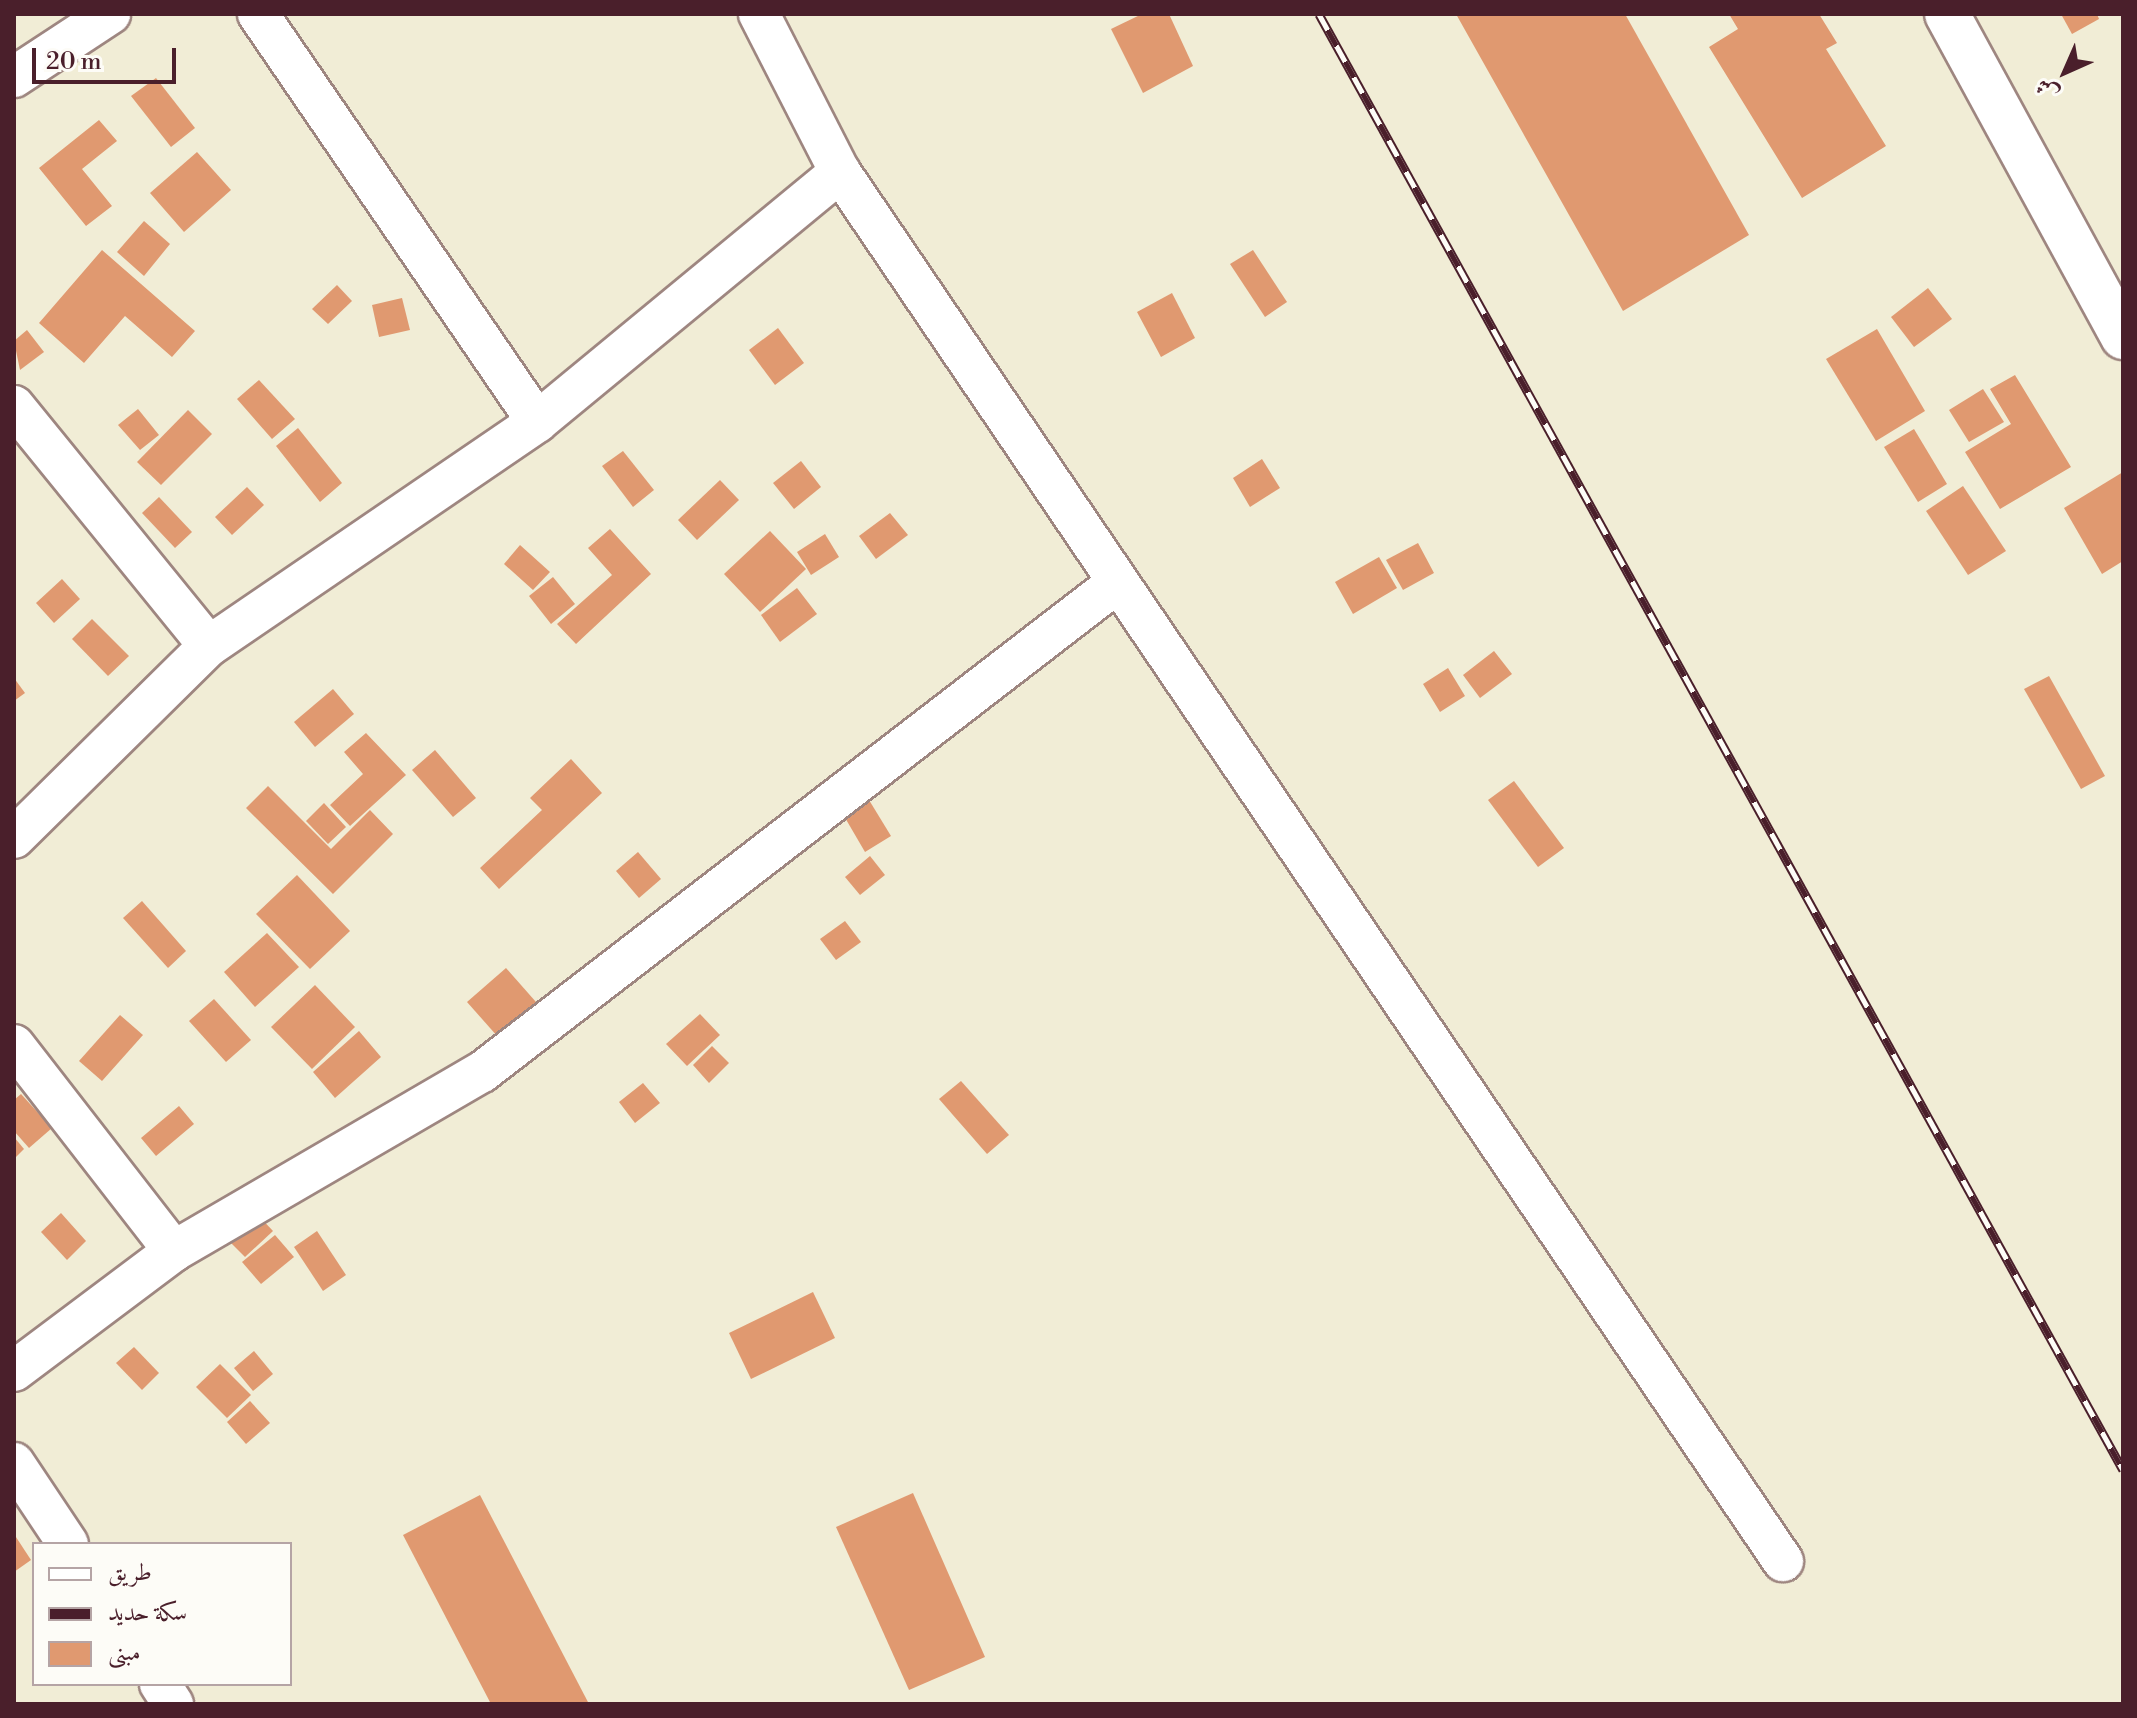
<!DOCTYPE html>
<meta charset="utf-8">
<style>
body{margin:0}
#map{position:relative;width:2137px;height:1718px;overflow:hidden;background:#f1edd6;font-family:"Libre Bodoni",Amiri,serif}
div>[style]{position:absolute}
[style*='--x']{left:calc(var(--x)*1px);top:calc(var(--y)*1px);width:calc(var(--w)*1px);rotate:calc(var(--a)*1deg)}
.building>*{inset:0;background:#e09970}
.roads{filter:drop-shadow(2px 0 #9e8680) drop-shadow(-2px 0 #9e8680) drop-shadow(0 2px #9e8680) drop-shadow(0 -2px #9e8680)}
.minor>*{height:40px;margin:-20px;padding:0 20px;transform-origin:20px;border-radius:20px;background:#fff}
.tertiary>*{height:44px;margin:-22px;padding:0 22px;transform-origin:22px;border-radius:22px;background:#fff}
.rail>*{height:9px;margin-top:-4.5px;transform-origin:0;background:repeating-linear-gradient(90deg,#fdfcf7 0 18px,#4a1f2b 0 36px);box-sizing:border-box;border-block:2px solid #4a1f2b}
span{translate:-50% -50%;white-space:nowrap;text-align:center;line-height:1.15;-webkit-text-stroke:6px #fdfcf7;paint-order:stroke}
.frame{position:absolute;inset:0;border:16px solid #4a1f2b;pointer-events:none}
.legend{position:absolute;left:32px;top:1542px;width:260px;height:144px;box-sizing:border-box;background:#fdfcf7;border:2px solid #b5a4a5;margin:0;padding:10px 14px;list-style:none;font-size:24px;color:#4a1f2b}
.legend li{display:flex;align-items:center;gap:16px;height:40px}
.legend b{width:40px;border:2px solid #b5a4a5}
.north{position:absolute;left:2025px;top:32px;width:80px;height:80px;-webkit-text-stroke:6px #fdfcf7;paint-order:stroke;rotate:225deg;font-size:22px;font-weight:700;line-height:32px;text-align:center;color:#4a1f2b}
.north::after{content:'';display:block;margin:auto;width:28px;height:36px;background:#4a1f2b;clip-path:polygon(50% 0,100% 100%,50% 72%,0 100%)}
.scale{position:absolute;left:32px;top:48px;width:144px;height:36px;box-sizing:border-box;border:4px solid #4a1f2b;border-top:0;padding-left:10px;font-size:24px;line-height:28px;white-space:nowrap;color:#4a1f2b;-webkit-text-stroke:6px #fdfcf7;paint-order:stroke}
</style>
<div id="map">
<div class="building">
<div style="clip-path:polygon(1142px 14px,1169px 14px,1193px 66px,1143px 93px,1111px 29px)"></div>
<div style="clip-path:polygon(1456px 14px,1625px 14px,1749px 235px,1623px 311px)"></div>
<div style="clip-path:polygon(1729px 14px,1819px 14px,1837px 43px,1826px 49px,1886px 146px,1802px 198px,1709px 47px,1738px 29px)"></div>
<div style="clip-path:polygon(2061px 14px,2097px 14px,2099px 19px,2072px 34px)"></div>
<div style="clip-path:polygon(156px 78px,195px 128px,171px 147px,131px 96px)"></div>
<div style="clip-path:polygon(99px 120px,117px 141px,82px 169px,112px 206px,86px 226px,39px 168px)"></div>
<div style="clip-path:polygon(197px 152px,231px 190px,184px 232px,150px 193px)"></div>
<div style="clip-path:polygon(144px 221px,170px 244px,144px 276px,117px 252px)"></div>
<div style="clip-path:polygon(102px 250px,195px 331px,172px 357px,125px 316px,84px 363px,39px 323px)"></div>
<div style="clip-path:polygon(1253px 250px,1287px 302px,1265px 317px,1230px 264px)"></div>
<div style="clip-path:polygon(337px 285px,352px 301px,328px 324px,312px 309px)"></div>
<div style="clip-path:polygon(1928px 288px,1952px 319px,1914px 347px,1891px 317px)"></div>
<div style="clip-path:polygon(1172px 293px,1195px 338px,1161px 357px,1137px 312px)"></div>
<div style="clip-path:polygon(402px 298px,410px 330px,379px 337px,372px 305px)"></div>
<div style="clip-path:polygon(778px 328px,804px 363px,775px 385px,749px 350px)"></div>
<div style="clip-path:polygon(1877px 329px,1925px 411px,1876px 441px,1826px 359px)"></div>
<div style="clip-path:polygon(27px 330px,44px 352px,20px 370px,14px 341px)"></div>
<div style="clip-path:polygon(2015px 375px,2071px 467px,2000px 509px,1965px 452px,2011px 424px,1990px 389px)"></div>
<div style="clip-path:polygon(259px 380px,295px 419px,272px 439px,237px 399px)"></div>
<div style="clip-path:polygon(1983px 389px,2004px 422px,1969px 442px,1949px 410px)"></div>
<div style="clip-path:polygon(138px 409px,159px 435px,140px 450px,118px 425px)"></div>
<div style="clip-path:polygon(188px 410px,212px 434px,161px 485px,137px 462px)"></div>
<div style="clip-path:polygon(298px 428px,342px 483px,320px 502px,276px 446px)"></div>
<div style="clip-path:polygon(1914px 429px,1947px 484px,1918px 502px,1884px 447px)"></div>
<div style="clip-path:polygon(623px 451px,654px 490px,633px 507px,602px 466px)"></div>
<div style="clip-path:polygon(1262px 459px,1280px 488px,1250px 507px,1233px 478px)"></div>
<div style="clip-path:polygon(801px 461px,821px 487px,794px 509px,773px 483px)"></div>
<div style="clip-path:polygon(2123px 472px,2123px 561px,2102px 574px,2064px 508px)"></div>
<div style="clip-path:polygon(720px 480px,739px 500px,697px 540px,678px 520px)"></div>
<div style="clip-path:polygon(1963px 486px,2006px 551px,1968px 575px,1926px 511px)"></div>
<div style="clip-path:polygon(247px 487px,264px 505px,232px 535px,215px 517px)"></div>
<div style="clip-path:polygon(159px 497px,192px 532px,175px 548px,142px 513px)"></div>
<div style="clip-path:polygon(890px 513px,908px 535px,876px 559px,859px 536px)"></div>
<div style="clip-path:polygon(610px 529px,651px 574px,576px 644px,557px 624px,612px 575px,588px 548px)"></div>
<div style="clip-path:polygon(770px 531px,806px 569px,760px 612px,724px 574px)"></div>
<div style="clip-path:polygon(825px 534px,839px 557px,811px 575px,797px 552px)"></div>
<div style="clip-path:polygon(1418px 543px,1434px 573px,1403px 590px,1386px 560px)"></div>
<div style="clip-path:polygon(520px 545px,550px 572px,533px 590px,504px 564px)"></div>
<div style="clip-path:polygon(1379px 557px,1397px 588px,1353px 614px,1335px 582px)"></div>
<div style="clip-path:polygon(553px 577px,575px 604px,551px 624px,529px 596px)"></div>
<div style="clip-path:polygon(62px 579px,80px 599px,54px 623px,36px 603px)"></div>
<div style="clip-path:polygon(797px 588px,817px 614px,780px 642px,761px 615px)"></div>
<div style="clip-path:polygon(92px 619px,129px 656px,108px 676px,72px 639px)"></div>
<div style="clip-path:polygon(1494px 651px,1512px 674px,1480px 698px,1463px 675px)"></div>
<div style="clip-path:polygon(1448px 668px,1465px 696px,1440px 712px,1423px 684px)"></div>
<div style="clip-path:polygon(2049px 676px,2105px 776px,2081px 789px,2024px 689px)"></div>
<div style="clip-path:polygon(14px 678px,25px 693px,14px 701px)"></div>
<div style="clip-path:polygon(333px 689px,354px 714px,315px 747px,294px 722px)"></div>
<div style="clip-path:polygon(366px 733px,406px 775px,350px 826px,330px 805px,363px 774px,344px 752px)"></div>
<div style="clip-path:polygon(435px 750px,476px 798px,453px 817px,412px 770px)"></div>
<div style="clip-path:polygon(571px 759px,602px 793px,499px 889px,480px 868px,542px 810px,530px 798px)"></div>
<div style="clip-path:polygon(1514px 781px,1564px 848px,1538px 867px,1488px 800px)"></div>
<div style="clip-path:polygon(268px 786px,331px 849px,370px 810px,393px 834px,333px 894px,246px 808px)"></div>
<div style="clip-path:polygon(869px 800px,891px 836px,865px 852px,844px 816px)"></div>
<div style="clip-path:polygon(324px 803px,346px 827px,328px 844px,306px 821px)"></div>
<div style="clip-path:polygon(638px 852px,661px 879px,639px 898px,616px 871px)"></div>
<div style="clip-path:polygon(870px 856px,885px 875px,860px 895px,845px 877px)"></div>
<div style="clip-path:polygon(297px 875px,350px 931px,310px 969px,256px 914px)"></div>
<div style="clip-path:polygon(142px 901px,186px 951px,168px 968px,123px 918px)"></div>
<div style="clip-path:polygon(845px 921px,861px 942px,836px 960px,820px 939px)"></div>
<div style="clip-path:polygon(267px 933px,299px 967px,255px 1007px,224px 972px)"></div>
<div style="clip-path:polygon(506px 968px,536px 1002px,498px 1037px,467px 1002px)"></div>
<div style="clip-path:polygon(315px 985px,355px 1027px,312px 1069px,271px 1027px)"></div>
<div style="clip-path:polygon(214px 999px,251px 1040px,226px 1062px,189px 1021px)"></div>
<div style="clip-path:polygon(700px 1014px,720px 1035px,687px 1066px,666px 1044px)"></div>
<div style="clip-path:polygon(120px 1015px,143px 1035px,102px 1081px,79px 1061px)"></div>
<div style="clip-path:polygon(359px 1031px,381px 1057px,335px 1098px,313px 1072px)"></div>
<div style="clip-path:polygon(712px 1046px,729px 1063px,709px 1083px,693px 1065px)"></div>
<div style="clip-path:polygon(961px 1081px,1009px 1135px,987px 1154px,939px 1099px)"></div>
<div style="clip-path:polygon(643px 1083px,660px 1103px,635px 1123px,619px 1102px)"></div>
<div style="clip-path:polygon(21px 1094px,52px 1128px,29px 1148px,14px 1131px,14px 1100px)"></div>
<div style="clip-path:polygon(179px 1106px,194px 1124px,156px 1156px,141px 1138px)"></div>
<div style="clip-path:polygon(14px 1137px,24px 1149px,14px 1159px)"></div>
<div style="clip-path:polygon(61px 1213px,86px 1241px,67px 1260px,41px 1232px)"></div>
<div style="clip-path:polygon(256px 1213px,273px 1231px,245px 1257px,228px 1240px)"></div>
<div style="clip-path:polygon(317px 1231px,346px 1275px,323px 1291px,294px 1247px)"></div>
<div style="clip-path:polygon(275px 1235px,294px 1257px,261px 1284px,242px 1262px)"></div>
<div style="clip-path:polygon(813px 1292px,835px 1338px,751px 1379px,729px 1333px)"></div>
<div style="clip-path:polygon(134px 1347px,159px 1373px,142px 1390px,116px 1363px)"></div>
<div style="clip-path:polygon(254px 1351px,273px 1374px,253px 1391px,234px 1368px)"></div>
<div style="clip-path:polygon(220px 1364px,251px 1395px,227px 1418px,196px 1387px)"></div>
<div style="clip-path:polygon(250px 1401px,270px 1423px,246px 1444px,227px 1422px)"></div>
<div style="clip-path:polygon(913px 1493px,985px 1657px,909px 1690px,836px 1527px)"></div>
<div style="clip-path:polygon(480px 1495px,589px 1704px,491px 1704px,403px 1535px)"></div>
<div style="clip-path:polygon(14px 1534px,31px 1560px,14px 1572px)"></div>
</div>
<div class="roads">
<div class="minor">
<div style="--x:258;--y:14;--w:494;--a:55.6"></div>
<div style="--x:759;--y:14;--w:178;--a:62.9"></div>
<div style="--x:840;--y:172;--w:1679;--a:55.83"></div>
<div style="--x:14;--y:77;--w:115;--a:-33.3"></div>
<div style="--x:14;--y:406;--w:309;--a:50.9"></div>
<div style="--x:14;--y:838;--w:274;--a:-44.6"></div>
<div style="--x:209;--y:646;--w:397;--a:-34.3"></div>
<div style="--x:537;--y:422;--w:393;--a:-39.5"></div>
<div style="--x:14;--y:1045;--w:261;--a:52.2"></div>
<div style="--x:14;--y:1371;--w:200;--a:-36.9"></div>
<div style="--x:174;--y:1251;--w:356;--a:-30.2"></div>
<div style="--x:482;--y:1072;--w:803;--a:-37.61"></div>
<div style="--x:14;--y:1463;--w:97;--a:56.3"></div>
<div style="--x:160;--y:1684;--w:24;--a:57"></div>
</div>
<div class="tertiary">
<div style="--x:1947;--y:14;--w:368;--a:61.4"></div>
</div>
</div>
<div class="rail">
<div style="--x:1319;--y:14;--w:1663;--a:61.09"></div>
</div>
<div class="frame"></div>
<ul class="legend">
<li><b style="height:10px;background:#fff"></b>طريق</li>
<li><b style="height:10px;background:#4a1f2b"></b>سكة حديد</li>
<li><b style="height:22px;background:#e09970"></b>مبنى</li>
</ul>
<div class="north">ش</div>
<div class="scale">20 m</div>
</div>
